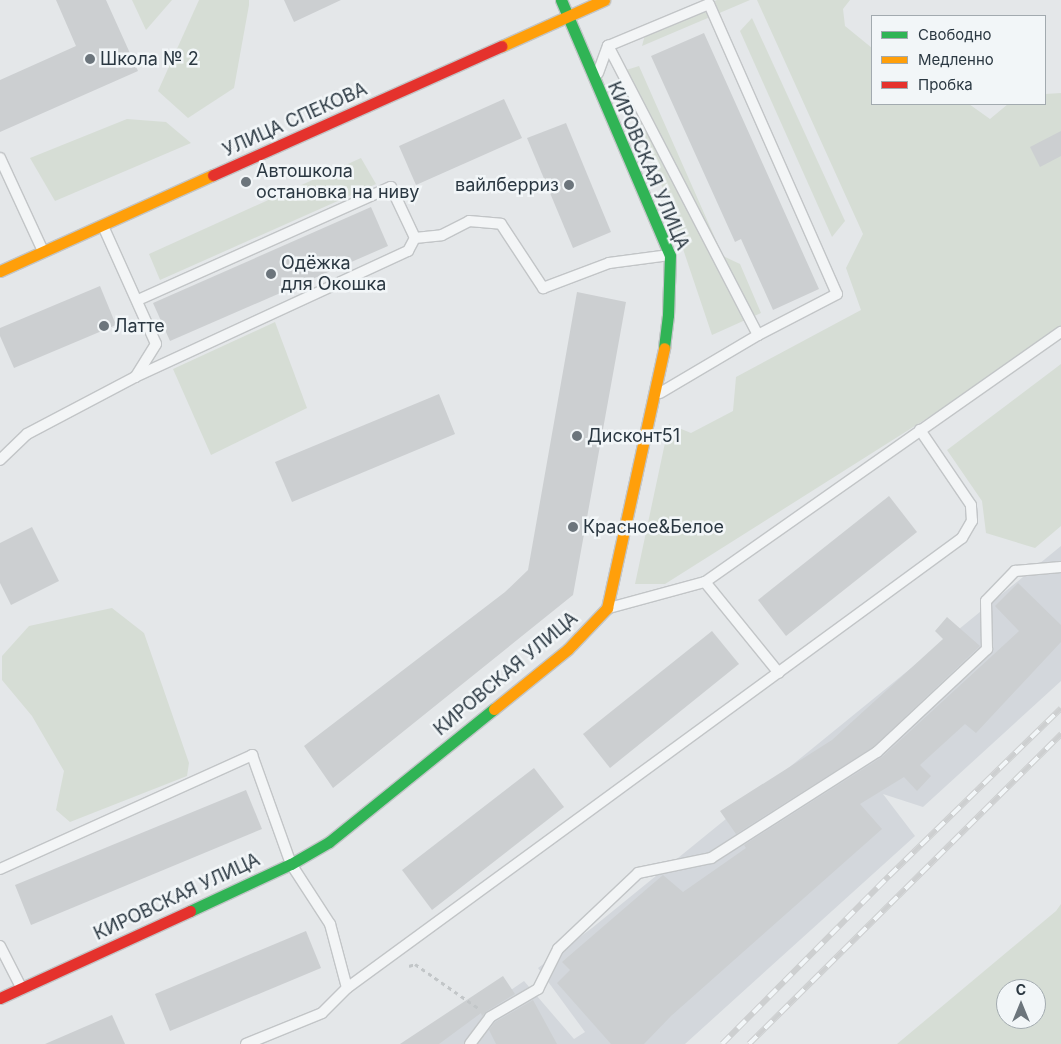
<!DOCTYPE html>
<meta charset="utf-8">
<style>
body{margin:0}
#map{position:relative;width:1061px;height:1044px;overflow:hidden;background:#e4e7e9;font-family:Inter,sans-serif}
div>[style]{position:absolute}
[style*='--x']{left:calc(var(--x)*1px);top:calc(var(--y)*1px);width:calc(var(--w)*1px);rotate:calc(var(--a)*1deg)}
.built>*{inset:0;background:#d3d7dc}
.green>*{inset:0;background:#d6ddd5}
.building>*{inset:0;background:#cccfd1}
.path>*{height:3px;margin-top:-1.5px;transform-origin:0;background:repeating-linear-gradient(90deg,#c2c6c8 0 4px,transparent 0 8px)}
.roads{filter:drop-shadow(1px 0 #c2c5c7) drop-shadow(-1px 0 #c2c5c7) drop-shadow(0 1px #c2c5c7) drop-shadow(0 -1px #c2c5c7)}
.lane>*{height:10px;margin:-5px;padding:0 5px;transform-origin:5px;border-radius:5px;background:#f3f5f6}
.fast>*{height:11px;margin:-5.5px;padding:0 5.5px;transform-origin:5.5px;border-radius:5.5px;background:#30b455}
.slow>*{height:11px;margin:-5.5px;padding:0 5.5px;transform-origin:5.5px;border-radius:5.5px;background:#ff9f0a}
.jam>*{height:11px;margin:-5.5px;padding:0 5.5px;transform-origin:5.5px;border-radius:5.5px;background:#e5322d}
.rail>*{height:5.5px;margin-top:-2.75px;transform-origin:0;background:repeating-linear-gradient(90deg,#f2f6f8 0 11px,#cdcfd0 0 22px);box-sizing:border-box;border-block:1px solid #cdcfd0}
.dots>*{width:14px;height:14px;translate:-50% -50%;box-sizing:border-box;border:2px solid #f2f6f8;border-radius:50%}
span{translate:-50% -50%;white-space:nowrap;text-align:center;line-height:1.15;-webkit-text-stroke:5px #f2f6f8;paint-order:stroke}
.poi-label{font-size:18px;color:#2b3842}
.left{translate:0 -50%;text-align:left}
.right{translate:-100% -50%;text-align:right}
.street-label{font-size:18px;color:#2b3842}
.legend{position:absolute;left:871px;top:15px;width:175px;height:90px;box-sizing:border-box;background:#f2f6f8;border:1px solid #a2aaaf;margin:0;padding:6px 9px;list-style:none;font-size:15px;color:#2b3842}
.legend li{display:flex;align-items:center;gap:10px;height:25px}
.legend b{width:25px;border:1px solid #a2aaaf}
.north{position:absolute;left:996px;top:979px;width:50px;height:50px;box-sizing:border-box;background:#f2f6f8;border:1px solid #a2aaaf;border-radius:50%;rotate:0deg;font-size:14px;font-weight:700;line-height:20px;text-align:center;color:#2b3842}
.north::after{content:'';display:block;margin:auto;width:18px;height:22px;background:#6c757c;clip-path:polygon(50% 0,100% 100%,50% 72%,0 100%)}
</style>
<div id="map">
<div class="built">
<div style="clip-path:polygon(1061px 546px,1061px 681px,923px 807px,883px 794px,915px 836px,685px 1044px,432px 1044px,524px 981px,574px 1039px,585px 1032px,538px 968px,592px 928px)"></div>
</div>
<div class="green">
<div style="clip-path:polygon(132px 0,172px 0,146px 30px)"></div>
<div style="clip-path:polygon(199px 0,249px 0,249px 5px,234px 88px,188px 118px,158px 91px)"></div>
<div style="clip-path:polygon(717px 0,750px 0,642px 46px,646px 31px)"></div>
<div style="clip-path:polygon(757px 0,850px 0,843px 9px,845px 26px,872px 48px,872px 104px,969px 104px,990px 119px,1008px 104px,1045px 104px,1045px 94px,1061px 93px,1061px 327px,1035px 350px,665px 584px,635px 584px,669px 424px,691px 433px,733px 411px,736px 377px,861px 310px,846px 268px,863px 234px)"></div>
<div style="clip-path:polygon(752px 18px,845px 221px,832px 237px,740px 31px)"></div>
<div style="clip-path:polygon(639px 66px,723px 256px,740px 264px,761px 313px,712px 335px,623px 71px)"></div>
<div style="clip-path:polygon(127px 119px,166px 122px,191px 143px,55px 201px,30px 158px)"></div>
<div style="clip-path:polygon(361px 158px,376px 184px,160px 280px,149px 254px)"></div>
<div style="clip-path:polygon(275px 322px,307px 408px,211px 455px,173px 369px)"></div>
<div style="clip-path:polygon(1061px 364px,1061px 526px,1035px 548px,986px 533px,982px 501px,947px 450px)"></div>
<div style="clip-path:polygon(112px 608px,144px 633px,189px 763px,187px 776px,70px 822px,56px 810px,64px 771px,32px 716px,2px 680px,2px 656px,29px 626px)"></div>
<div style="clip-path:polygon(evenodd,1061px 904px,1061px 1044px,897px 1044px,1056px 911px,1061px 904px,1006px 989px,1036px 989px,1036px 1019px,1006px 1019px,1006px 989px)"></div>
</div>
<div class="building">
<div style="clip-path:polygon(56px 0,106px 0,138px 71px,0 132px,0 80px,76px 46px)"></div>
<div style="clip-path:polygon(284px 0,341px 0,294px 22px)"></div>
<div style="clip-path:polygon(704px 33px,819px 289px,773px 310px,741px 239px,735px 242px,651px 56px)"></div>
<div style="clip-path:polygon(504px 99px,522px 138px,416px 185px,399px 146px)"></div>
<div style="clip-path:polygon(566px 123px,611px 232px,573px 248px,527px 138px)"></div>
<div style="clip-path:polygon(1061px 131px,1061px 156px,1040px 167px,1030px 147px)"></div>
<div style="clip-path:polygon(371px 207px,388px 246px,170px 341px,153px 303px)"></div>
<div style="clip-path:polygon(100px 286px,116px 325px,14px 368px,0 336px,0 328px)"></div>
<div style="clip-path:polygon(577px 292px,626px 302px,573px 595px,333px 788px,304px 746px,505px 592px,528px 570px)"></div>
<div style="clip-path:polygon(439px 394px,455px 434px,292px 502px,275px 462px)"></div>
<div style="clip-path:polygon(889px 496px,917px 532px,786px 636px,758px 600px)"></div>
<div style="clip-path:polygon(32px 527px,59px 581px,11px 605px,0 583px,0 543px)"></div>
<div style="clip-path:polygon(1018px 583px,1061px 625px,1061px 642px,976px 733px,965px 724px,920px 765px,931px 776px,917px 791px,904px 777px,860px 804px,882px 829px,671px 1016px,644px 1044px,611px 1044px,557px 983px,570px 970px,562px 962px,663px 875px,683px 892px,746px 848px,744px 845px,882px 757px,1019px 631px,995px 606px)"></div>
<div style="clip-path:polygon(947px 617px,980px 646px,873px 747px,736px 834px,720px 811px,832px 740px,943px 639px,935px 631px)"></div>
<div style="clip-path:polygon(712px 631px,739px 664px,610px 768px,583px 734px)"></div>
<div style="clip-path:polygon(534px 768px,564px 807px,432px 910px,402px 870px)"></div>
<div style="clip-path:polygon(246px 790px,262px 829px,31px 925px,15px 885px)"></div>
<div style="clip-path:polygon(306px 931px,321px 968px,170px 1031px,155px 994px)"></div>
<div style="clip-path:polygon(503px 976px,515px 994px,487px 1011px,482px 1016px,481px 1013px,439px 1044px,400px 1044px)"></div>
<div style="clip-path:polygon(533px 1000px,557px 1044px,496px 1044px,489px 1030px,495px 1022px)"></div>
<div style="clip-path:polygon(112px 1015px,125px 1044px,45px 1044px)"></div>
</div>
<div class="path">
<div style="--x:409;--y:966;--w:6;--a:-18"></div>
<div style="--x:415;--y:964;--w:77;--a:34.9"></div>
</div>
<div class="roads">
<div class="lane">
<div style="--x:598;--y:73;--w:29;--a:-70"></div>
<div style="--x:608;--y:46;--w:109;--a:-22.6"></div>
<div style="--x:709;--y:4;--w:317;--a:66.2"></div>
<div style="--x:837;--y:294;--w:89;--a:152.6"></div>
<div style="--x:758;--y:335;--w:326;--a:-117.4"></div>
<div style="--x:0;--y:158;--w:102;--a:65.2"></div>
<div style="--x:103;--y:226;--w:129;--a:65.8"></div>
<div style="--x:156;--y:344;--w:39;--a:122"></div>
<div style="--x:135;--y:377;--w:301;--a:-24.8"></div>
<div style="--x:408;--y:251;--w:15;--a:-62"></div>
<div style="--x:415;--y:238;--w:27;--a:-6"></div>
<div style="--x:442;--y:235;--w:30;--a:-27"></div>
<div style="--x:469;--y:221;--w:32;--a:5"></div>
<div style="--x:501;--y:224;--w:77;--a:56.7"></div>
<div style="--x:543;--y:288;--w:71;--a:-20.7"></div>
<div style="--x:609;--y:263;--w:61;--a:-7.6"></div>
<div style="--x:138;--y:300;--w:277;--a:-24.1"></div>
<div style="--x:391;--y:187;--w:56;--a:64.8"></div>
<div style="--x:660;--y:393;--w:114;--a:-30.6"></div>
<div style="--x:0;--y:460;--w:37;--a:-44"></div>
<div style="--x:27;--y:434;--w:122;--a:-27.8"></div>
<div style="--x:705;--y:582;--w:435;--a:-35.1"></div>
<div style="--x:609;--y:608;--w:99;--a:-15.2"></div>
<div style="--x:705;--y:582;--w:117;--a:50.9"></div>
<div style="--x:0;--y:869;--w:277;--a:-24.3"></div>
<div style="--x:252;--y:755;--w:116;--a:70.3"></div>
<div style="--x:291;--y:864;--w:72;--a:57"></div>
<div style="--x:330;--y:924;--w:66;--a:75.1"></div>
<div style="--x:347;--y:988;--w:762;--a:-36.19"></div>
<div style="--x:962;--y:538;--w:20;--a:-60"></div>
<div style="--x:972;--y:521;--w:16;--a:-94"></div>
<div style="--x:971;--y:505;--w:91;--a:-124.2"></div>
<div style="--x:0;--y:946;--w:46;--a:62.9"></div>
<div style="--x:246;--y:1044;--w:82;--a:-22.2"></div>
<div style="--x:322;--y:1013;--w:35;--a:-45"></div>
<div style="--x:470;--y:1044;--w:34;--a:-53"></div>
<div style="--x:490;--y:1017;--w:56;--a:-30.3"></div>
<div style="--x:538;--y:989;--w:45;--a:-63.4"></div>
<div style="--x:558;--y:949;--w:110;--a:-43.5"></div>
<div style="--x:638;--y:873;--w:75;--a:-11.6"></div>
<div style="--x:711;--y:858;--w:197;--a:-32.6"></div>
<div style="--x:877;--y:752;--w:151;--a:-43.1"></div>
<div style="--x:987;--y:649;--w:48;--a:-91.2"></div>
<div style="--x:986;--y:601;--w:42;--a:-46"></div>
<div style="--x:1015;--y:571;--w:46;--a:-5"></div>
</div>
<div class="fast">
<div style="--x:561;--y:0;--w:277;--a:66.9"></div>
<div style="--x:670;--y:255;--w:60;--a:91.9"></div>
<div style="--x:668;--y:315;--w:33;--a:97"></div>
<div style="--x:190;--y:911;--w:111;--a:-25"></div>
<div style="--x:291;--y:864;--w:44;--a:-30.1"></div>
<div style="--x:329;--y:842;--w:212;--a:-38.9"></div>
</div>
<div class="slow">
<div style="--x:502;--y:46;--w:112;--a:-24.3"></div>
<div style="--x:0;--y:271;--w:234;--a:-24.3"></div>
<div style="--x:494;--y:709;--w:95;--a:-39"></div>
<div style="--x:568;--y:649;--w:57;--a:-46.4"></div>
<div style="--x:607;--y:608;--w:266;--a:-77.6"></div>
</div>
<div class="jam">
<div style="--x:213;--y:175;--w:316;--a:-24.1"></div>
<div style="--x:0;--y:998;--w:209;--a:-24.6"></div>
</div>
</div>
<div class="rail">
<div style="--x:722;--y:1044;--w:237;--a:-45.2"></div>
<div style="--x:889;--y:876;--w:240;--a:-44.3"></div>
<div style="--x:749;--y:1044;--w:440;--a:-44.8"></div>
</div>
<div class="dots">
<div style="left:90px;top:59px;background:#6c757c"></div>
<div style="left:246px;top:182px;background:#6c757c"></div>
<div style="left:569px;top:185px;background:#6c757c"></div>
<div style="left:271px;top:274px;background:#6c757c"></div>
<div style="left:104px;top:326px;background:#6c757c"></div>
<div style="left:577px;top:436px;background:#6c757c"></div>
<div style="left:573px;top:527px;background:#6c757c"></div>
</div>
<div class="poi-label">
<span class="left" style="left:100px;top:59px">Школа № 2</span>
<span class="left" style="left:256px;top:182px">Автошкола<br>остановка на ниву</span>
<span class="right" style="left:559px;top:185px">вайлберриз</span>
<span class="left" style="left:281px;top:274px">Одёжка<br>для Окошка</span>
<span class="left" style="left:114px;top:326px">Латте</span>
<span class="left" style="left:587px;top:436px">Дисконт51</span>
<span class="left" style="left:583px;top:527px">Красное&amp;Белое</span>
</div>
<div class="street-label">
<span style="left:295px;top:120px;rotate:-24deg">УЛИЦА СПЕКОВА</span>
<span style="left:648px;top:166px;rotate:67deg">КИРОВСКАЯ УЛИЦА</span>
<span style="left:506px;top:674px;rotate:-40deg">КИРОВСКАЯ УЛИЦА</span>
<span style="left:177px;top:897px;rotate:-25deg">КИРОВСКАЯ УЛИЦА</span>
</div>
<ul class="legend">
<li><b style="height:6px;background:#30b455"></b>Свободно</li>
<li><b style="height:6px;background:#ff9f0a"></b>Медленно</li>
<li><b style="height:6px;background:#e5322d"></b>Пробка</li>
</ul>
<div class="north">С</div>
</div>
